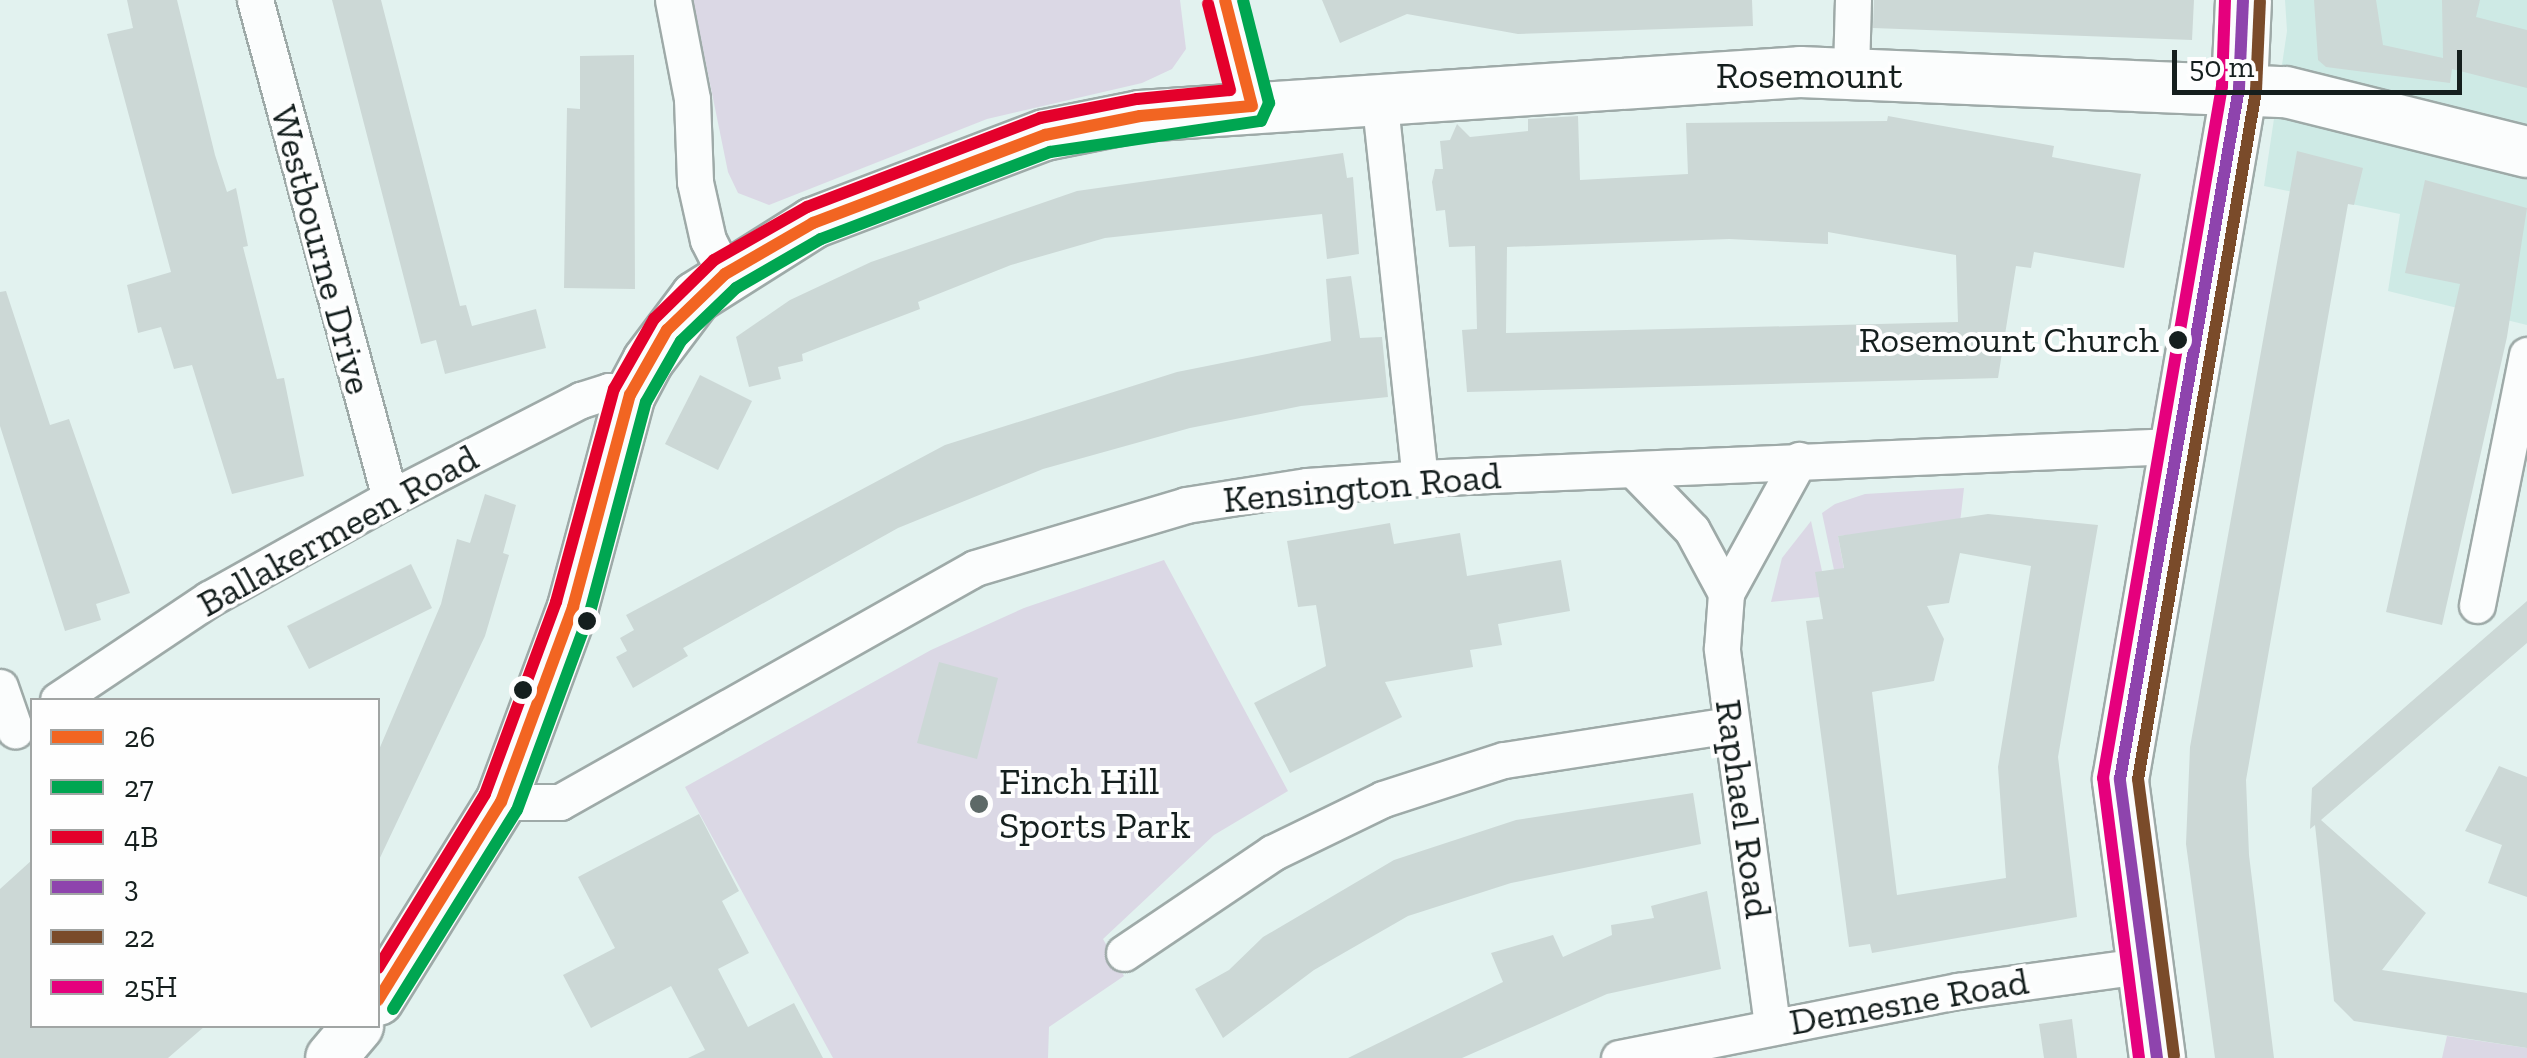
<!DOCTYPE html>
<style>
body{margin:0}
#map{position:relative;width:2527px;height:1058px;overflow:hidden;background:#e2f2ef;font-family:"Zilla Slab",serif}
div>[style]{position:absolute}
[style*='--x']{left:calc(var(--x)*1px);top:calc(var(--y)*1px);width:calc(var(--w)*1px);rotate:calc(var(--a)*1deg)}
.built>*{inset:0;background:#ceeae5}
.green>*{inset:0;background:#dbd8e5}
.building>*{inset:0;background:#ccd8d6}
.roads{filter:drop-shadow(2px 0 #9eaaa8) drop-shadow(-2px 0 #9eaaa8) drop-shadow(0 2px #9eaaa8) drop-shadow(0 -2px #9eaaa8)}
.street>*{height:35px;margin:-17.5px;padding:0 17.5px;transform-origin:17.5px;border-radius:17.5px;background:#fbfdfd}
.secondary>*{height:50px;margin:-25px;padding:0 25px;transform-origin:25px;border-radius:25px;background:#fbfdfd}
.primary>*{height:55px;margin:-27.5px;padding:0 27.5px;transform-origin:27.5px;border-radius:27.5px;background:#fbfdfd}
.bus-1>*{height:12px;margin:-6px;padding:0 6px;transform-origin:6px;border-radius:6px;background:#f26522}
.bus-2>*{height:12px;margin:-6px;padding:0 6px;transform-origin:6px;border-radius:6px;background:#00a651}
.bus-3>*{height:12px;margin:-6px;padding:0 6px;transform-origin:6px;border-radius:6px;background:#e4002b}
.bus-4>*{height:12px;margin:-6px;padding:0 6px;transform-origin:6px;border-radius:6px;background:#8e44ad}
.bus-5>*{height:12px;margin:-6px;padding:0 6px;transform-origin:6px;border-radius:6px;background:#7a4b2a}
.bus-6>*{height:12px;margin:-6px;padding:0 6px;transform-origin:6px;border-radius:6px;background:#e5007d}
.dots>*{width:28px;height:28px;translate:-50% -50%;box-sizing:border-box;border:5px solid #fefefe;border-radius:50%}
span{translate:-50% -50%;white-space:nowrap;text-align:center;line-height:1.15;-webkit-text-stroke:8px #fefefe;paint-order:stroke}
.bus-label{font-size:36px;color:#151f1e}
.right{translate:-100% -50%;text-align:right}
.street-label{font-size:38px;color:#151f1e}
.poi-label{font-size:38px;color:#151f1e}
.left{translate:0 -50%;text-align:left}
.legend{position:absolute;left:30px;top:698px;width:350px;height:330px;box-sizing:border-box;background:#fefefe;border:2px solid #a1a5a4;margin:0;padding:12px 18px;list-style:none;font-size:30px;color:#151f1e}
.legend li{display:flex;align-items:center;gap:20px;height:50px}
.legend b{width:50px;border:2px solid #a1a5a4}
.scale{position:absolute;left:2172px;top:50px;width:290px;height:45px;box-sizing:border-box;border:5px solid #151f1e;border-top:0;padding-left:12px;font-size:30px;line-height:35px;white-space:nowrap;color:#151f1e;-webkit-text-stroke:8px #fefefe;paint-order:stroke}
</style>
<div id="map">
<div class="built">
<div style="clip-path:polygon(2285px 0,2527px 0,2527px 325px,2388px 291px,2400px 214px,2264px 186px,2287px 31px)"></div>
</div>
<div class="green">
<div style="clip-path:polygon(693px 0,1180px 0,1186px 49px,1172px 69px,1142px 83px,987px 119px,769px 205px,738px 193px,728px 172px)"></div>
<div style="clip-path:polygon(1964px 488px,1960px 523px,1838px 536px,1844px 569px,1834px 570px,1822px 513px,1835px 504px,1865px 494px)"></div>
<div style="clip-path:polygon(1811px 521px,1822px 571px,1820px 597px,1771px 602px,1782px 558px)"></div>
<div style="clip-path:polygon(1164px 560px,1288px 791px,1214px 835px,1103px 939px,1124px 976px,1049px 1027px,1048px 1058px,833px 1058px,685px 787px,931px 650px,1024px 608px)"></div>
<div style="clip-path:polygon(2447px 1036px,2527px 1048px,2527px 1058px,2442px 1058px)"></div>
</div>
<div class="building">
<div style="clip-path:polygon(127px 0,177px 0,215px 155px,227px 192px,236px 188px,248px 246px,243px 247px,277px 379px,284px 378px,304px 476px,232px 494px,192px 365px,174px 369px,161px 327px,138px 333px,127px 285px,171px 272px,107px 34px,133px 28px)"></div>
<div style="clip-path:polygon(332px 0,381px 0,460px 306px,466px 305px,472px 326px,536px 309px,546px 348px,445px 374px,436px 340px,421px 344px)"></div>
<div style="clip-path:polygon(1322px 0,1752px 0,1753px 26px,1518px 34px,1407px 14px,1340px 43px)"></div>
<div style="clip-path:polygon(1874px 0,2194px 0,2192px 40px,1873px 28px)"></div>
<div style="clip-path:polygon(2314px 0,2376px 0,2383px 45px,2443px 58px,2442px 0,2480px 0,2476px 17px,2527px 30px,2527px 88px,2452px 69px,2450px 83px,2326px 67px,2318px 60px)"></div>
<div style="clip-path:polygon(634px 55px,635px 289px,564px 288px,567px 108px,580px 109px,580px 56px)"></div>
<div style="clip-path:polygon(evenodd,1578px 116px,1580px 180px,1688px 174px,1686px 123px,1887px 121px,1888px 116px,2054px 146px,2052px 157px,2141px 174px,2124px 268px,2034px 252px,2031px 268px,2016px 266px,1998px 378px,1467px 392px,1462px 330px,1477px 329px,1475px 246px,1449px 247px,1445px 210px,1436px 211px,1432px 182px,1435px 169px,1443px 169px,1440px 141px,1450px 140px,1457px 124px,1470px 137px,1528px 131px,1528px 119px,1578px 116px,1828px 232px,1956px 255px,1958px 322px,1506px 333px,1507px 247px,1729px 239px,1828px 244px,1828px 232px)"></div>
<div style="clip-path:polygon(2297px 151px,2363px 168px,2354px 205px,2348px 204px,2246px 780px,2249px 855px,2274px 1058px,2215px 1058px,2186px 844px,2190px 747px)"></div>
<div style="clip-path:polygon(1343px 153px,1347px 178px,1353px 177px,1359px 254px,1327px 259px,1322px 214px,1105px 238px,1011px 265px,918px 302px,920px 309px,802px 354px,803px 361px,778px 367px,781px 379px,749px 387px,736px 337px,790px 300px,871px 262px,1077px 191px)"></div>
<div style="clip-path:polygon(2425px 180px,2527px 208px,2507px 337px,2442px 625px,2386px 612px,2460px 284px,2405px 273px)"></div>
<div style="clip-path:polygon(1351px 276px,1360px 338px,1382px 337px,1388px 397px,1301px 406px,1190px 428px,1043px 469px,898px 528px,683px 648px,688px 656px,633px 688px,616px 657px,627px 651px,620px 638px,634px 630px,626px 615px,945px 445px,1177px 372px,1331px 341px,1326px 279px)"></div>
<div style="clip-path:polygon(6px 291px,50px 425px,69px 419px,130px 593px,96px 604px,101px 620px,65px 631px,0 426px,0 292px)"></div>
<div style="clip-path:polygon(700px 375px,752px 401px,718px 470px,665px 444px)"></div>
<div style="clip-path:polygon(485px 494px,516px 505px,503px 553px,509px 555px,485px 636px,378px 862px,378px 752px,441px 604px,457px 539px,470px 543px)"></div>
<div style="clip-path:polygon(evenodd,1988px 514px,2098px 525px,2058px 757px,2077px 917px,1872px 953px,1870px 944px,1849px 947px,1806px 621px,1823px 619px,1815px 572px,1844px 568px,1838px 536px,1988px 514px,1960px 553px,2031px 566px,1998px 767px,2006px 878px,1897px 895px,1872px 692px,1934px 681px,1944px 639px,1927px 606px,1949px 603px,1960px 553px)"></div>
<div style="clip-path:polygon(1390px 523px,1394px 544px,1460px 533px,1467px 576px,1561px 560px,1570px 611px,1498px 624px,1502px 645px,1470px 650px,1473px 667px,1385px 682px,1402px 717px,1290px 773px,1254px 703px,1326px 666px,1316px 605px,1298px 607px,1287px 541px)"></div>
<div style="clip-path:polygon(411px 564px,432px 608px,309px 669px,287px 626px)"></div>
<div style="clip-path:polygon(2527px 601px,2527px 643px,2321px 820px,2426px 913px,2382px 970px,2527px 993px,2527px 1048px,2354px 1021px,2334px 1001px,2315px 825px,2310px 829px,2312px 788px)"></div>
<div style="clip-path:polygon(939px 662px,998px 678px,977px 759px,917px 743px)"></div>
<div style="clip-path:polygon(2499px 766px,2527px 777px,2527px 897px,2488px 883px,2502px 845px,2465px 831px)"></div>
<div style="clip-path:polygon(1693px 793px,1701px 844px,1511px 883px,1408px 916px,1314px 970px,1223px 1038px,1195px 989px,1229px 970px,1263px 937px,1394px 860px,1516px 820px)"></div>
<div style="clip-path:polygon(699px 814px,739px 891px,722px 901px,749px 953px,718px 969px,748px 1027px,794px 1003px,823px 1058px,688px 1058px,705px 1050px,671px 986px,591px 1028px,563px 975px,615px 948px,578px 877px)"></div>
<div style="clip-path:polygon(32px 860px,32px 1026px,205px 1026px,168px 1058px,0 1058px,0 889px)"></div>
<div style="clip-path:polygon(1707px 891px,1721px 969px,1607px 994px,1462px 1058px,1348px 1058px,1503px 982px,1491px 953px,1553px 935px,1563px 957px,1612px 935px,1611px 925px,1654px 918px,1651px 906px)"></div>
<div style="clip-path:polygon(2072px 1019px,2077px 1058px,2044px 1058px,2039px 1024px)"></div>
</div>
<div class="roads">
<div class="street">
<div style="--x:255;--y:0;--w:516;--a:74.83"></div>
<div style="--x:673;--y:0;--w:101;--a:79.1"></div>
<div style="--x:692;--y:99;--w:83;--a:87.9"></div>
<div style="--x:695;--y:182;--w:59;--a:77.4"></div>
<div style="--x:708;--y:240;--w:38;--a:63"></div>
<div style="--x:1225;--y:0;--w:109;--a:75.7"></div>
<div style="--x:1851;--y:71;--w:71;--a:-88.4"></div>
<div style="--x:1379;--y:96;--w:384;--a:83.9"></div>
<div style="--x:1634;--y:470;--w:83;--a:46"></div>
<div style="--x:1692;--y:530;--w:72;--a:61.6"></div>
<div style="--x:2477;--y:605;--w:255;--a:-78.7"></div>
<div style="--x:0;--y:687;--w:46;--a:70.8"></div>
<div style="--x:58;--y:700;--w:182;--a:-33.8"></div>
<div style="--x:209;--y:599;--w:207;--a:-29.2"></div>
<div style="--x:390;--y:498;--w:215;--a:-27.2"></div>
<div style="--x:581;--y:400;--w:29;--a:-18"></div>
<div style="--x:609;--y:391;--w:21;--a:11"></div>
<div style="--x:501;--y:802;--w:59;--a:0"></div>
<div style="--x:560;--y:802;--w:476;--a:-29.4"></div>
<div style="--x:975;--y:568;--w:220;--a:-16.6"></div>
<div style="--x:1186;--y:505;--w:122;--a:-8.9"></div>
<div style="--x:1307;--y:486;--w:113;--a:-4"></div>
<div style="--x:1420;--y:478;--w:755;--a:-2.43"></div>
<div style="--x:1124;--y:953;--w:179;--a:-34"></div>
<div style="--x:1272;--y:853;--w:123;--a:-25.9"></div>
<div style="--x:1383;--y:799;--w:127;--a:-17.9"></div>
<div style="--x:1504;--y:760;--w:230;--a:-8.8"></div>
<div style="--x:1772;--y:1025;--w:380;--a:-97.6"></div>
<div style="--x:1722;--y:648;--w:55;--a:-85.8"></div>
<div style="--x:1726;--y:593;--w:152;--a:-61.2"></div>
<div style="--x:1619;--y:1058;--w:346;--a:-11.2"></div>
<div style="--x:1958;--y:991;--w:184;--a:-7.8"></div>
</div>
<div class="secondary">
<div style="--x:378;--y:1000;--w:233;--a:-58.2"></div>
<div style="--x:501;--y:802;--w:208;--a:-69.7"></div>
<div style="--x:573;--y:607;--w:220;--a:-75"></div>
<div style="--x:630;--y:395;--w:38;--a:-62"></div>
<div style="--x:648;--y:361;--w:80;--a:-53.1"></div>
<div style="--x:696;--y:297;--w:138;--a:-32.3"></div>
<div style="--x:813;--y:223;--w:248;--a:-20.8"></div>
<div style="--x:1045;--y:135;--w:97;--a:-11.3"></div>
<div style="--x:1140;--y:116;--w:661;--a:-3.81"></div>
<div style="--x:1800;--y:72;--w:486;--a:2.4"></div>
<div style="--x:2286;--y:92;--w:248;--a:14"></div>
<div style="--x:331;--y:1058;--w:42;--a:-49.8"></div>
</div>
<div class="primary">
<div style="--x:2157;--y:1058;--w:281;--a:-97.6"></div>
<div style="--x:2120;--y:779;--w:701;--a:-80.23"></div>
<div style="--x:2239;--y:88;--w:88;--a:-87.4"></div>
</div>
</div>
<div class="bus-1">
<div style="--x:378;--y:1000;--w:233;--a:-58.2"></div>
<div style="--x:501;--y:802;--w:208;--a:-69.7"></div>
<div style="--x:573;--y:607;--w:220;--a:-75"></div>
<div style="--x:630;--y:395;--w:75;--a:-60.4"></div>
<div style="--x:667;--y:330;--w:81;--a:-44"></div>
<div style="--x:725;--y:274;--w:102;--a:-30.1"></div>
<div style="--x:813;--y:223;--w:248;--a:-20.8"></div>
<div style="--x:1045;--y:135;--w:97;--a:-11.3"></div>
<div style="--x:1140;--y:116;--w:112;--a:-5.1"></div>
<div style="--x:1252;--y:106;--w:109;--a:-104.3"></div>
</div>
<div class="bus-2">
<div style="--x:393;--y:1009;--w:234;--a:-58.1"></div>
<div style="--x:517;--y:810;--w:211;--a:-69.8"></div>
<div style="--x:590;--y:612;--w:217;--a:-75.1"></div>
<div style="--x:646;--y:402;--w:70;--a:-60.2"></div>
<div style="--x:681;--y:341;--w:76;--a:-43.9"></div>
<div style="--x:736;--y:288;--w:98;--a:-30"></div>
<div style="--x:821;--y:239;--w:245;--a:-20.8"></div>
<div style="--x:1050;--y:152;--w:213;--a:-8.4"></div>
<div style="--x:1261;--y:121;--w:20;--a:-66"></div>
<div style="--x:1269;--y:103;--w:106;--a:-104.2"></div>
</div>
<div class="bus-3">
<div style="--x:378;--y:968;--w:204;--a:-58.4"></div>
<div style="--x:485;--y:794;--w:205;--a:-69.7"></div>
<div style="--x:556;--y:602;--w:221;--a:-74.8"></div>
<div style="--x:614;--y:389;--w:81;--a:-60.3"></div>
<div style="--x:654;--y:319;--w:84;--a:-44.5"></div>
<div style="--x:714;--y:260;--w:107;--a:-29.7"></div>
<div style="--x:807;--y:207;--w:249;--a:-20.9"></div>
<div style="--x:1040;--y:118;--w:99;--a:-11.1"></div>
<div style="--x:1137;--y:99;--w:93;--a:-5.5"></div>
<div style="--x:1230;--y:90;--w:89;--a:-104.3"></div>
</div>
<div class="bus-4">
<div style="--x:2157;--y:1058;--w:281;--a:-97.6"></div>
<div style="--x:2120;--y:779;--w:701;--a:-80.23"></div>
<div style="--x:2239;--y:88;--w:88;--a:-87.4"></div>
</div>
<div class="bus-5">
<div style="--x:2174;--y:1056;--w:279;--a:-97.4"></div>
<div style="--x:2138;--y:779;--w:698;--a:-80.27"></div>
<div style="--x:2256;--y:91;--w:90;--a:-87.5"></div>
</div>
<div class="bus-6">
<div style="--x:2139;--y:1058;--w:282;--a:-97.3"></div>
<div style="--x:2103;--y:778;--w:702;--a:-80.24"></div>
<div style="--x:2222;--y:86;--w:86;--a:-88"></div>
</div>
<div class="dots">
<div style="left:2178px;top:340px;background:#151f1e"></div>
<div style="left:587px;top:621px;background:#151f1e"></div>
<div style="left:523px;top:690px;background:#151f1e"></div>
<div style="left:979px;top:804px;background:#5d6967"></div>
</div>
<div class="bus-label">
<span class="right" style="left:2159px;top:340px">Rosemount Church</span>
</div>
<div class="street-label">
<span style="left:1809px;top:76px">Rosemount</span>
<span style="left:321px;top:250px;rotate:75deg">Westbourne Drive</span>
<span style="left:1362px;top:488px;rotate:-5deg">Kensington Road</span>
<span style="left:338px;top:531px;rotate:-29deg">Ballakermeen Road</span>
<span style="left:1743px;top:809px;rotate:82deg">Raphael Road</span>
<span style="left:1909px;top:1002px;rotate:-10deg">Demesne Road</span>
</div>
<div class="poi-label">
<span class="left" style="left:999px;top:804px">Finch Hill<br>Sports Park</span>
</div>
<ul class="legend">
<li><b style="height:12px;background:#f26522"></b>26</li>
<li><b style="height:12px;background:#00a651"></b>27</li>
<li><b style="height:12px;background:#e4002b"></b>4B</li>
<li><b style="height:12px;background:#8e44ad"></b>3</li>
<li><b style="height:12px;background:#7a4b2a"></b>22</li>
<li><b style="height:12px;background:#e5007d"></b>25H</li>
</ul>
<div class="scale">50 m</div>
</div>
